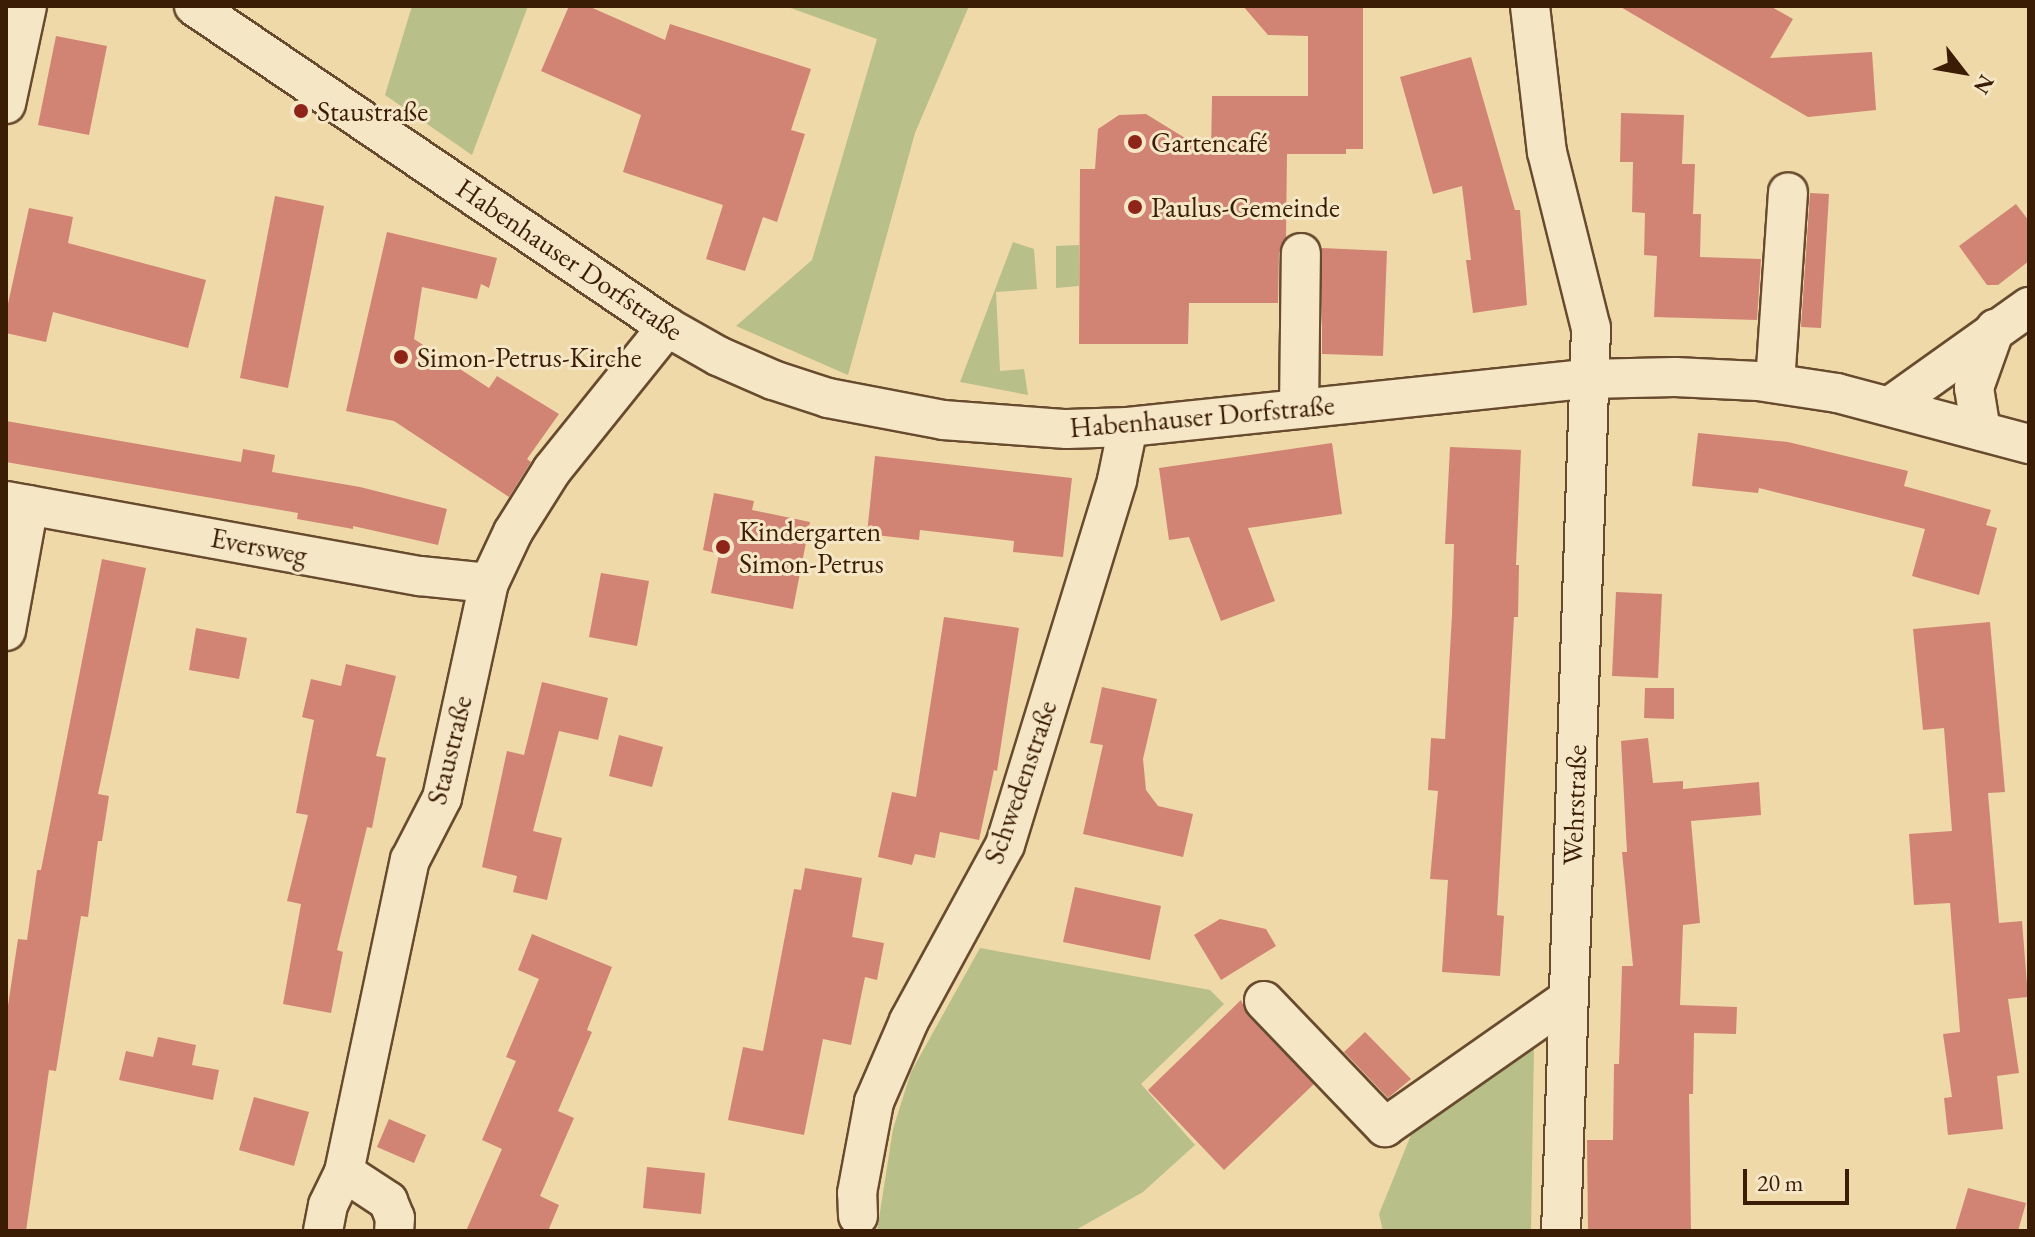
<!DOCTYPE html>
<meta charset="utf-8">
<style>
body{margin:0}
#map{position:relative;width:2035px;height:1237px;overflow:hidden;background:#efd9a8;font-family:"EB Garamond",serif}
div>[style]{position:absolute}
[style*='--x']{left:calc(var(--x)*1px);top:calc(var(--y)*1px);width:calc(var(--w)*1px);rotate:calc(var(--a)*1deg)}
.green>*{inset:0;background:#b9bf88}
.building>*{inset:0;background:#d18474}
.roads{filter:drop-shadow(2px 0 #684b2e) drop-shadow(-2px 0 #684b2e) drop-shadow(0 2px #684b2e) drop-shadow(0 -2px #684b2e)}
.minor>*{height:38px;margin:-19px;padding:0 19px;transform-origin:19px;border-radius:19px;background:#f5e6c6}
.dots>*{width:22px;height:22px;translate:-50% -50%;box-sizing:border-box;border:4px solid #f5e6c6;border-radius:50%}
span{translate:-50% -50%;white-space:nowrap;text-align:center;line-height:1.15;-webkit-text-stroke:6px #f5e6c6;paint-order:stroke}
.poi-label{font-size:28px;color:#3b1c05}
.left{translate:0 -50%;text-align:left}
.street-label{font-size:28px;color:#3b1c05}
.frame{position:absolute;inset:0;border:8px solid #3b1c05;pointer-events:none}
.north{position:absolute;left:1923px;top:32px;width:80px;height:80px;-webkit-text-stroke:6px #f5e6c6;paint-order:stroke;rotate:121deg;font-size:22px;font-weight:700;line-height:32px;text-align:center;color:#3b1c05}
.north::after{content:'';display:block;margin:auto;width:28px;height:36px;background:#3b1c05;clip-path:polygon(50% 0,100% 100%,50% 72%,0 100%)}
.scale{position:absolute;left:1743px;top:1169px;width:106px;height:36px;box-sizing:border-box;border:4px solid #3b1c05;border-top:0;padding-left:10px;font-size:24px;line-height:28px;white-space:nowrap;color:#3b1c05;-webkit-text-stroke:6px #f5e6c6;paint-order:stroke}
</style>
<div id="map">
<div class="green">
<div style="clip-path:polygon(412px 6px,528px 6px,472px 155px,385px 95px)"></div>
<div style="clip-path:polygon(785px 6px,969px 6px,915px 133px,848px 375px,736px 326px,812px 260px,877px 39px)"></div>
<div style="clip-path:polygon(1013px 242px,1034px 249px,1037px 289px,996px 292px,1000px 371px,1024px 369px,1028px 395px,960px 382px)"></div>
<div style="clip-path:polygon(1079px 245px,1079px 286px,1056px 288px,1056px 246px)"></div>
<div style="clip-path:polygon(980px 948px,1210px 990px,1224px 1004px,1141px 1084px,1195px 1145px,1143px 1192px,1074px 1231px,877px 1231px,893px 1129px,911px 1072px)"></div>
<div style="clip-path:polygon(1534px 1046px,1531px 1231px,1383px 1231px,1379px 1214px,1413px 1130px)"></div>
</div>
<div class="building">
<div style="clip-path:polygon(569px 6px,588px 6px,665px 40px,670px 24px,811px 69px,791px 130px,805px 134px,777px 222px,763px 217px,745px 271px,706px 259px,723px 205px,623px 172px,641px 115px,541px 71px)"></div>
<div style="clip-path:polygon(1243px 6px,1363px 6px,1363px 149px,1346px 149px,1346px 154px,1287px 154px,1286px 238px,1279px 253px,1278px 303px,1189px 303px,1188px 344px,1079px 344px,1080px 169px,1095px 169px,1098px 129px,1119px 115px,1146px 114px,1211px 154px,1212px 96px,1308px 96px,1308px 36px,1268px 35px)"></div>
<div style="clip-path:polygon(1619px 6px,1770px 6px,1793px 19px,1770px 58px,1872px 52px,1876px 110px,1808px 117px)"></div>
<div style="clip-path:polygon(56px 36px,107px 46px,89px 135px,38px 125px)"></div>
<div style="clip-path:polygon(1471px 57px,1515px 210px,1520px 210px,1527px 305px,1473px 313px,1466px 260px,1471px 260px,1462px 186px,1433px 194px,1400px 77px)"></div>
<div style="clip-path:polygon(1621px 113px,1684px 115px,1682px 164px,1695px 164px,1693px 214px,1701px 214px,1700px 257px,1761px 259px,1757px 320px,1654px 317px,1657px 256px,1644px 255px,1645px 213px,1632px 212px,1633px 162px,1620px 162px)"></div>
<div style="clip-path:polygon(1810px 193px,1829px 194px,1821px 328px,1801px 327px)"></div>
<div style="clip-path:polygon(275px 196px,324px 206px,288px 388px,240px 378px)"></div>
<div style="clip-path:polygon(2016px 204px,2029px 221px,2029px 261px,1998px 285px,1987px 285px,1959px 246px)"></div>
<div style="clip-path:polygon(29px 208px,73px 217px,68px 243px,206px 280px,188px 348px,53px 312px,46px 342px,6px 333px,6px 313px)"></div>
<div style="clip-path:polygon(387px 232px,497px 258px,489px 288px,481px 284px,477px 299px,422px 287px,414px 339px,489px 388px,497px 376px,559px 414px,527px 459px,531px 462px,509px 497px,394px 421px,346px 411px)"></div>
<div style="clip-path:polygon(1322px 248px,1387px 251px,1383px 356px,1322px 354px)"></div>
<div style="clip-path:polygon(6px 421px,241px 462px,243px 449px,275px 455px,272px 472px,360px 487px,447px 509px,438px 545px,353px 526px,353px 529px,297px 519px,298px 513px,6px 462px)"></div>
<div style="clip-path:polygon(1698px 433px,1788px 442px,1908px 471px,1904px 486px,1991px 510px,1986px 525px,1997px 528px,1979px 595px,1912px 576px,1925px 529px,1759px 488px,1758px 493px,1692px 486px)"></div>
<div style="clip-path:polygon(1332px 443px,1342px 514px,1248px 528px,1275px 601px,1221px 621px,1189px 537px,1169px 540px,1159px 468px)"></div>
<div style="clip-path:polygon(1450px 447px,1521px 450px,1516px 565px,1519px 565px,1518px 617px,1514px 617px,1497px 915px,1504px 916px,1500px 976px,1442px 972px,1448px 880px,1430px 879px,1438px 791px,1428px 790px,1431px 738px,1445px 739px,1452px 615px,1454px 544px,1445px 544px)"></div>
<div style="clip-path:polygon(875px 456px,1072px 478px,1063px 557px,1013px 552px,1014px 541px,920px 530px,919px 540px,867px 534px)"></div>
<div style="clip-path:polygon(714px 493px,754px 501px,752px 510px,810px 522px,793px 609px,711px 593px,719px 554px,703px 550px)"></div>
<div style="clip-path:polygon(102px 559px,146px 568px,98px 794px,109px 796px,102px 841px,98px 841px,88px 917px,81px 916px,56px 1071px,49px 1070px,26px 1231px,6px 1231px,6px 1019px,18px 939px,27px 940px,37px 870px,41px 870px)"></div>
<div style="clip-path:polygon(601px 573px,649px 581px,637px 646px,589px 637px)"></div>
<div style="clip-path:polygon(1616px 592px,1662px 594px,1658px 678px,1612px 676px)"></div>
<div style="clip-path:polygon(944px 617px,1019px 628px,997px 771px,994px 770px,979px 840px,940px 832px,935px 858px,915px 854px,912px 865px,878px 857px,892px 792px,916px 797px)"></div>
<div style="clip-path:polygon(1990px 622px,2005px 792px,1988px 793px,1999px 923px,2022px 921px,2028px 997px,2008px 999px,2019px 1073px,1997px 1076px,2003px 1129px,1948px 1135px,1944px 1098px,1952px 1097px,1943px 1034px,1960px 1032px,1950px 903px,1914px 905px,1909px 834px,1952px 831px,1944px 728px,1923px 730px,1913px 629px)"></div>
<div style="clip-path:polygon(196px 628px,247px 638px,239px 679px,189px 670px)"></div>
<div style="clip-path:polygon(346px 664px,396px 676px,376px 756px,386px 758px,372px 828px,367px 827px,337px 950px,343px 952px,331px 1013px,283px 1004px,301px 904px,287px 901px,308px 815px,296px 813px,314px 720px,302px 717px,311px 679px,341px 686px)"></div>
<div style="clip-path:polygon(542px 682px,608px 698px,598px 740px,559px 731px,533px 831px,562px 838px,547px 900px,513px 892px,517px 876px,482px 867px,507px 751px,524px 755px)"></div>
<div style="clip-path:polygon(1102px 687px,1157px 699px,1143px 759px,1146px 790px,1158px 806px,1193px 814px,1183px 857px,1083px 834px,1103px 745px,1090px 743px)"></div>
<div style="clip-path:polygon(1645px 688px,1674px 688px,1674px 719px,1644px 718px)"></div>
<div style="clip-path:polygon(619px 735px,663px 747px,652px 787px,609px 776px)"></div>
<div style="clip-path:polygon(1648px 738px,1653px 783px,1683px 781px,1683px 789px,1759px 782px,1761px 815px,1691px 821px,1700px 923px,1683px 925px,1680px 1005px,1737px 1007px,1736px 1034px,1694px 1033px,1693px 1094px,1689px 1094px,1691px 1231px,1588px 1231px,1587px 1140px,1613px 1140px,1614px 1064px,1619px 1064px,1622px 966px,1633px 966px,1622px 852px,1627px 852px,1621px 741px)"></div>
<div style="clip-path:polygon(805px 868px,862px 878px,852px 937px,884px 943px,877px 980px,865px 977px,851px 1045px,823px 1039px,804px 1135px,728px 1120px,743px 1047px,763px 1051px,794px 889px,801px 890px)"></div>
<div style="clip-path:polygon(1075px 887px,1161px 906px,1150px 960px,1063px 942px)"></div>
<div style="clip-path:polygon(1220px 919px,1266px 929px,1276px 946px,1221px 980px,1194px 935px)"></div>
<div style="clip-path:polygon(532px 934px,612px 967px,587px 1030px,592px 1032px,558px 1111px,574px 1118px,540px 1196px,559px 1205px,548px 1231px,466px 1231px,502px 1149px,482px 1140px,516px 1061px,506px 1057px,539px 979px,518px 970px)"></div>
<div style="clip-path:polygon(1241px 1000px,1248px 1016px,1314px 1084px,1224px 1170px,1148px 1090px)"></div>
<div style="clip-path:polygon(1365px 1032px,1411px 1079px,1388px 1098px,1344px 1052px)"></div>
<div style="clip-path:polygon(158px 1037px,196px 1045px,192px 1065px,219px 1070px,213px 1100px,119px 1080px,126px 1051px,153px 1057px)"></div>
<div style="clip-path:polygon(254px 1097px,309px 1112px,294px 1166px,239px 1150px)"></div>
<div style="clip-path:polygon(389px 1119px,426px 1135px,414px 1163px,377px 1147px)"></div>
<div style="clip-path:polygon(647px 1167px,705px 1173px,701px 1214px,643px 1208px)"></div>
<div style="clip-path:polygon(1968px 1188px,2026px 1203px,2018px 1231px,1955px 1231px)"></div>
</div>
<div class="roads">
<div class="minor">
<div style="--x:194;--y:6;--w:572;--a:34.16"></div>
<div style="--x:667;--y:327;--w:59;--a:29.6"></div>
<div style="--x:718;--y:356;--w:60;--a:23.6"></div>
<div style="--x:773;--y:380;--w:58;--a:18.1"></div>
<div style="--x:828;--y:398;--w:117;--a:10.8"></div>
<div style="--x:943;--y:420;--w:124;--a:4.2"></div>
<div style="--x:1067;--y:429;--w:61;--a:-1.9"></div>
<div style="--x:1128;--y:427;--w:462;--a:-6"></div>
<div style="--x:1587;--y:379;--w:88;--a:-1.3"></div>
<div style="--x:1675;--y:377;--w:83;--a:2.8"></div>
<div style="--x:1758;--y:381;--w:80;--a:8.6"></div>
<div style="--x:1837;--y:393;--w:199;--a:14.9"></div>
<div style="--x:1530;--y:6;--w:147;--a:83.4"></div>
<div style="--x:1547;--y:152;--w:181;--a:76"></div>
<div style="--x:1591;--y:328;--w:903;--a:91.9"></div>
<div style="--x:6;--y:104;--w:100;--a:-77.9"></div>
<div style="--x:1775;--y:383;--w:191;--a:-86.1"></div>
<div style="--x:1890;--y:406;--w:171;--a:-35.5"></div>
<div style="--x:1299;--y:409;--w:156;--a:-89.3"></div>
<div style="--x:1981;--y:431;--w:44;--a:-99.2"></div>
<div style="--x:1974;--y:388;--w:63;--a:-70.4"></div>
<div style="--x:6;--y:501;--w:421;--a:10.3"></div>
<div style="--x:420;--y:576;--w:69;--a:5.8"></div>
<div style="--x:6;--y:631;--w:128;--a:-79.7"></div>
<div style="--x:1264;--y:1001;--w:175;--a:46.2"></div>
<div style="--x:1385;--y:1127;--w:223;--a:-35"></div>
<div style="--x:344;--y:1172;--w:319;--a:-78.1"></div>
<div style="--x:410;--y:860;--w:70;--a:-62.7"></div>
<div style="--x:442;--y:798;--w:220;--a:-77.7"></div>
<div style="--x:489;--y:583;--w:56;--a:-64.8"></div>
<div style="--x:513;--y:532;--w:73;--a:-57.8"></div>
<div style="--x:552;--y:470;--w:184;--a:-51.2"></div>
<div style="--x:858;--y:1216;--w:23;--a:-92"></div>
<div style="--x:857;--y:1193;--w:93;--a:-79.4"></div>
<div style="--x:874;--y:1102;--w:88;--a:-66.6"></div>
<div style="--x:909;--y:1021;--w:200;--a:-61.4"></div>
<div style="--x:1005;--y:845;--w:382;--a:-72.9"></div>
<div style="--x:1117;--y:480;--w:54;--a:-78.3"></div>
<div style="--x:323;--y:1231;--w:26;--a:-79"></div>
<div style="--x:328;--y:1205;--w:37;--a:-64"></div>
<div style="--x:344;--y:1172;--w:53;--a:33.4"></div>
<div style="--x:388;--y:1201;--w:18;--a:68"></div>
<div style="--x:395;--y:1218;--w:13;--a:94"></div>
</div>
</div>
<div class="dots">
<div style="left:301px;top:111px;background:#8f2418"></div>
<div style="left:1135px;top:142px;background:#8f2418"></div>
<div style="left:1135px;top:207px;background:#8f2418"></div>
<div style="left:401px;top:357px;background:#8f2418"></div>
<div style="left:723px;top:547px;background:#8f2418"></div>
</div>
<div class="poi-label">
<span class="left" style="left:317px;top:111px">Staustraße</span>
<span class="left" style="left:1151px;top:142px">Gartencafé</span>
<span class="left" style="left:1151px;top:207px">Paulus-Gemeinde</span>
<span class="left" style="left:417px;top:357px">Simon-Petrus-Kirche</span>
<span class="left" style="left:739px;top:547px">Kindergarten<br>Simon-Petrus</span>
</div>
<div class="street-label">
<span style="left:570px;top:259px;rotate:34deg">Habenhauser Dorfstraße</span>
<span style="left:1202px;top:416px;rotate:-5deg">Habenhauser Dorfstraße</span>
<span style="left:259px;top:546px;rotate:11deg">Eversweg</span>
<span style="left:449px;top:750px;rotate:-76deg">Staustraße</span>
<span style="left:1020px;top:782px;rotate:-71deg">Schwedenstraße</span>
<span style="left:1574px;top:805px;rotate:-88deg">Wehrstraße</span>
</div>
<div class="frame"></div>
<div class="north">N</div>
<div class="scale">20 m</div>
</div>
